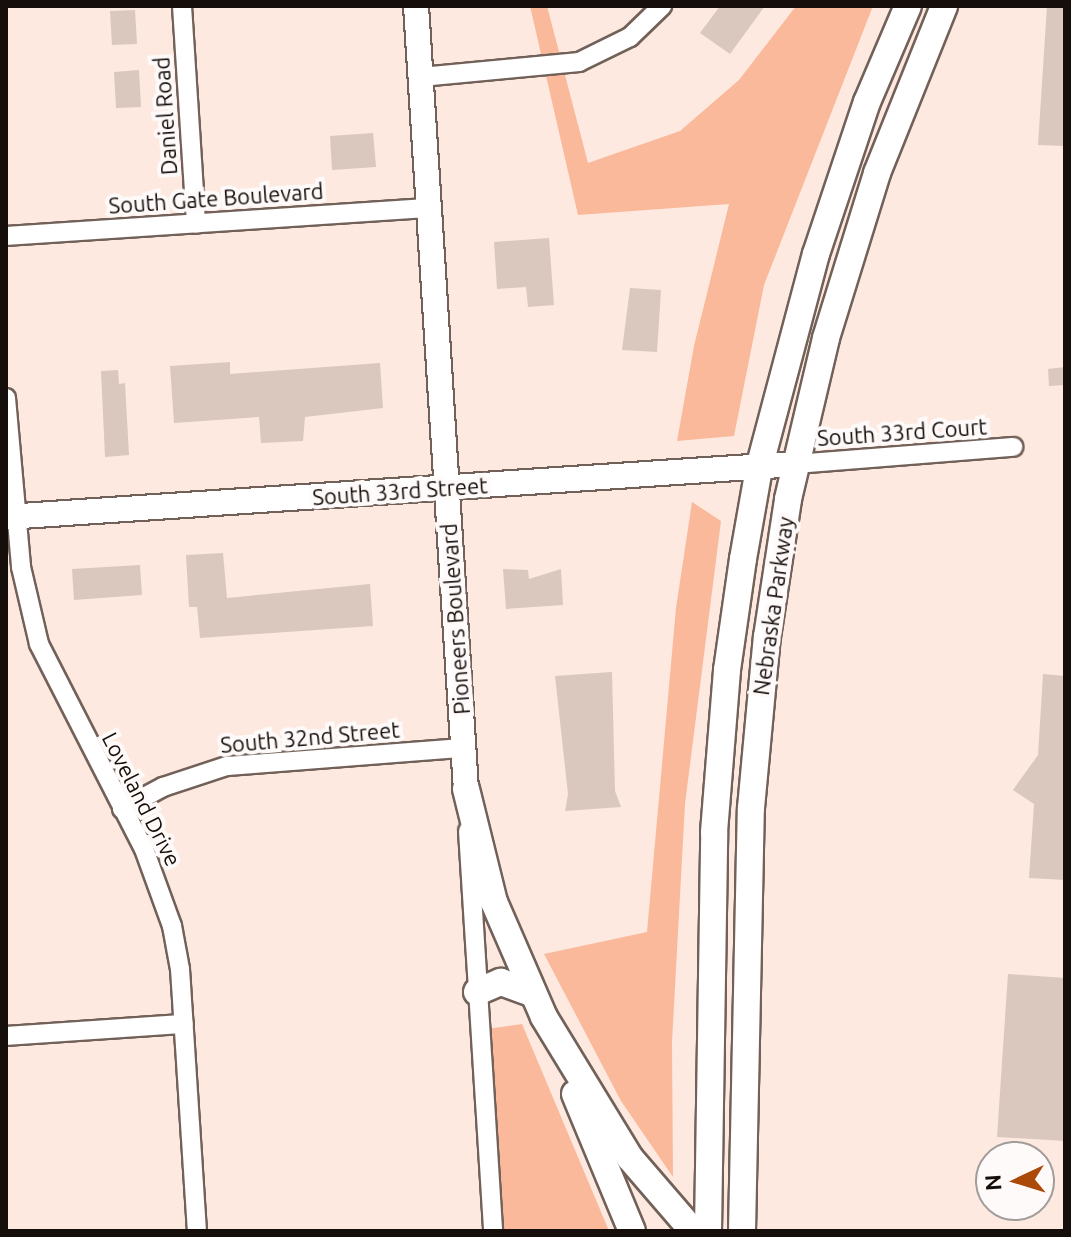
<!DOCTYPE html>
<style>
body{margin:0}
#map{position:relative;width:1071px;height:1237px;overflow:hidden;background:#fde9e0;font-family:Ubuntu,sans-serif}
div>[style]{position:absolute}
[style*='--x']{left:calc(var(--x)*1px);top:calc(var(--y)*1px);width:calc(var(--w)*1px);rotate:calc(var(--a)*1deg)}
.green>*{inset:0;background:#fab99a}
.building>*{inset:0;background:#dac7be}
.roads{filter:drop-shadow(2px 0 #726159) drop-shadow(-2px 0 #726159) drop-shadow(0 2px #726159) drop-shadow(0 -2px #726159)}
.minor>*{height:18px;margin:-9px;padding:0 9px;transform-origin:9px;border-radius:9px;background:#fff}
.secondary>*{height:24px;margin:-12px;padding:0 12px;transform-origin:12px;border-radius:12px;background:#fff}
.primary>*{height:26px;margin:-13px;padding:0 13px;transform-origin:13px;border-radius:13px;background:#fff}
span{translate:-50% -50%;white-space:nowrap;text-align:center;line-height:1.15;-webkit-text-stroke:8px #fefaf9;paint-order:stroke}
.street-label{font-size:22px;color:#150e0b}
.frame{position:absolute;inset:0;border:8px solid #150e0b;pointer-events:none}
.north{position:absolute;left:975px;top:1141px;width:80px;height:80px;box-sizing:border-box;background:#fefaf9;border:2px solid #a19c9a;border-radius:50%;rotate:266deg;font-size:22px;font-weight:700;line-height:32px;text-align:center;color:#150e0b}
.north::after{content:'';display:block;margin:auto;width:28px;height:36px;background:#ab4909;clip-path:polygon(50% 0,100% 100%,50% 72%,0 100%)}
</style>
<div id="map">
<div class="green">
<div style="clip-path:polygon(530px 6px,547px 6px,588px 163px,680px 131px,739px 80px,796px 6px,873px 6px,764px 285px,734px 436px,677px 441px,694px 346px,729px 204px,578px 215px)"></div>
<div style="clip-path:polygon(692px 502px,721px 521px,685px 804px,672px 1042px,673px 1177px,621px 1101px,544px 954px,647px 932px,676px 608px)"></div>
<div style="clip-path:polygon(522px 1024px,604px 1219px,609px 1231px,493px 1231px,480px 1030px)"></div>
</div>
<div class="building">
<div style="clip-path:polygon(720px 6px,765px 6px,730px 54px,700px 33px)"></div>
<div style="clip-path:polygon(1047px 6px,1065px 6px,1065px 146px,1038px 145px)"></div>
<div style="clip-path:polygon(135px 10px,137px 44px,112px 45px,110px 11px)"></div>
<div style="clip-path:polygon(139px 70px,141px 107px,116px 108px,114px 72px)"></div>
<div style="clip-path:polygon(373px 133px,376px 167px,332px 170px,330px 136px)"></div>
<div style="clip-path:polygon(549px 238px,554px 305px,528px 307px,526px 287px,497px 289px,494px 242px)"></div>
<div style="clip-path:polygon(630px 288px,661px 290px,657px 352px,622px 350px)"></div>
<div style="clip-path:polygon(230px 362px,230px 374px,380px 363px,383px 408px,305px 417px,303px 441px,261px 443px,259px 417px,174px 423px,170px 366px)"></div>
<div style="clip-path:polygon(1065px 367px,1065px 385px,1049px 386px,1048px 369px)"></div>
<div style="clip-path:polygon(118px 370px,119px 384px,125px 383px,129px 455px,105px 457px,101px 371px)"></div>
<div style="clip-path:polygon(223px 553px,227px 598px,370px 584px,373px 626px,200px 638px,197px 607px,189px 607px,186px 555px)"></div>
<div style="clip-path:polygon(140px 565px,142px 595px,74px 600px,72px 569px)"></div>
<div style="clip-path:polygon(503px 569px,528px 570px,529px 579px,561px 569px,563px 605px,506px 609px)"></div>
<div style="clip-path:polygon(612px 672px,615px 791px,621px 807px,565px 811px,568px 794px,555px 676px)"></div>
<div style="clip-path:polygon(1043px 674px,1065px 676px,1065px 880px,1029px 878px,1034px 804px,1013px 790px,1038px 755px)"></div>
<div style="clip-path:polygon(1008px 974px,1065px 978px,1065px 1141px,997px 1137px)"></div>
</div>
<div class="roads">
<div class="minor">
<div style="--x:182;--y:6;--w:218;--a:86.3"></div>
<div style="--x:421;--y:77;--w:159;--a:-5.4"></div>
<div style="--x:579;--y:62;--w:57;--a:-26.1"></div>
<div style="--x:630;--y:37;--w:45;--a:-44.1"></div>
<div style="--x:6;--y:236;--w:424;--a:-3.8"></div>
<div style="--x:6;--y:398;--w:170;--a:84.9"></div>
<div style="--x:21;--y:567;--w:79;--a:76.8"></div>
<div style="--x:39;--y:644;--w:230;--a:62.9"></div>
<div style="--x:144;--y:849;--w:82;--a:70"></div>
<div style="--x:172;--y:926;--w:44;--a:79.5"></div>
<div style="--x:180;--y:969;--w:263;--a:86.3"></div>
<div style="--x:795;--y:464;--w:219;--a:-4.5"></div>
<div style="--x:122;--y:809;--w:47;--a:-28.2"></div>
<div style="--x:163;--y:787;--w:67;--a:-18.2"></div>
<div style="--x:227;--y:766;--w:237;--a:-4.4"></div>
<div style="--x:468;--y:831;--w:401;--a:86.4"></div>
<div style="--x:6;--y:1036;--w:178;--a:-3.9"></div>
</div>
<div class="secondary">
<div style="--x:416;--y:6;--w:785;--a:86.35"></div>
<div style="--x:6;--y:517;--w:791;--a:-3.84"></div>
</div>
<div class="primary">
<div style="--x:466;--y:789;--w:116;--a:76.1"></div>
<div style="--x:494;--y:902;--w:125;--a:66.5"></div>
<div style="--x:544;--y:1017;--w:165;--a:58.6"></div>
<div style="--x:630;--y:1158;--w:96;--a:49.2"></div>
<div style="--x:477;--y:992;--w:26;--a:-23"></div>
<div style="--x:501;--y:982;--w:33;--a:20"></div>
<div style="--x:575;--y:1094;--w:148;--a:67.4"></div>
<div style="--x:708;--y:1231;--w:399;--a:-89.1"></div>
<div style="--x:714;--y:832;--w:163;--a:-85.4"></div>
<div style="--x:727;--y:670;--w:112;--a:-81.8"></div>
<div style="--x:743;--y:559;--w:92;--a:-80"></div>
<div style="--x:759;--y:468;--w:221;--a:-75.1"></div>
<div style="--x:816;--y:254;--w:160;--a:-71.5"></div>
<div style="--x:867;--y:102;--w:104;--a:-66.9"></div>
<div style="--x:742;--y:1231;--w:423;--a:-88.8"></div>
<div style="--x:751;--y:808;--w:172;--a:-84.7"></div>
<div style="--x:767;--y:637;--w:140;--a:-81.3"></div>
<div style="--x:788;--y:499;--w:165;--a:-76.7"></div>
<div style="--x:826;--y:338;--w:173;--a:-72.8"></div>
<div style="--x:877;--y:173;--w:180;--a:-68.1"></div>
</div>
</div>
<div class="street-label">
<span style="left:165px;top:116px;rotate:-94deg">Daniel Road</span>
<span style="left:216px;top:198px;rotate:-4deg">South Gate Boulevard</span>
<span style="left:902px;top:432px;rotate:-4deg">South 33rd Court</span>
<span style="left:400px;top:491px;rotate:-4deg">South 33rd Street</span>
<span style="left:773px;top:606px;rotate:-82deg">Nebraska Parkway</span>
<span style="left:455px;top:619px;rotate:-94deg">Pioneers Boulevard</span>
<span style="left:310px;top:737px;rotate:-5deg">South 32nd Street</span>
<span style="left:142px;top:799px;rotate:63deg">Loveland Drive</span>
</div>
<div class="frame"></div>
<div class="north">N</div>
</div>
